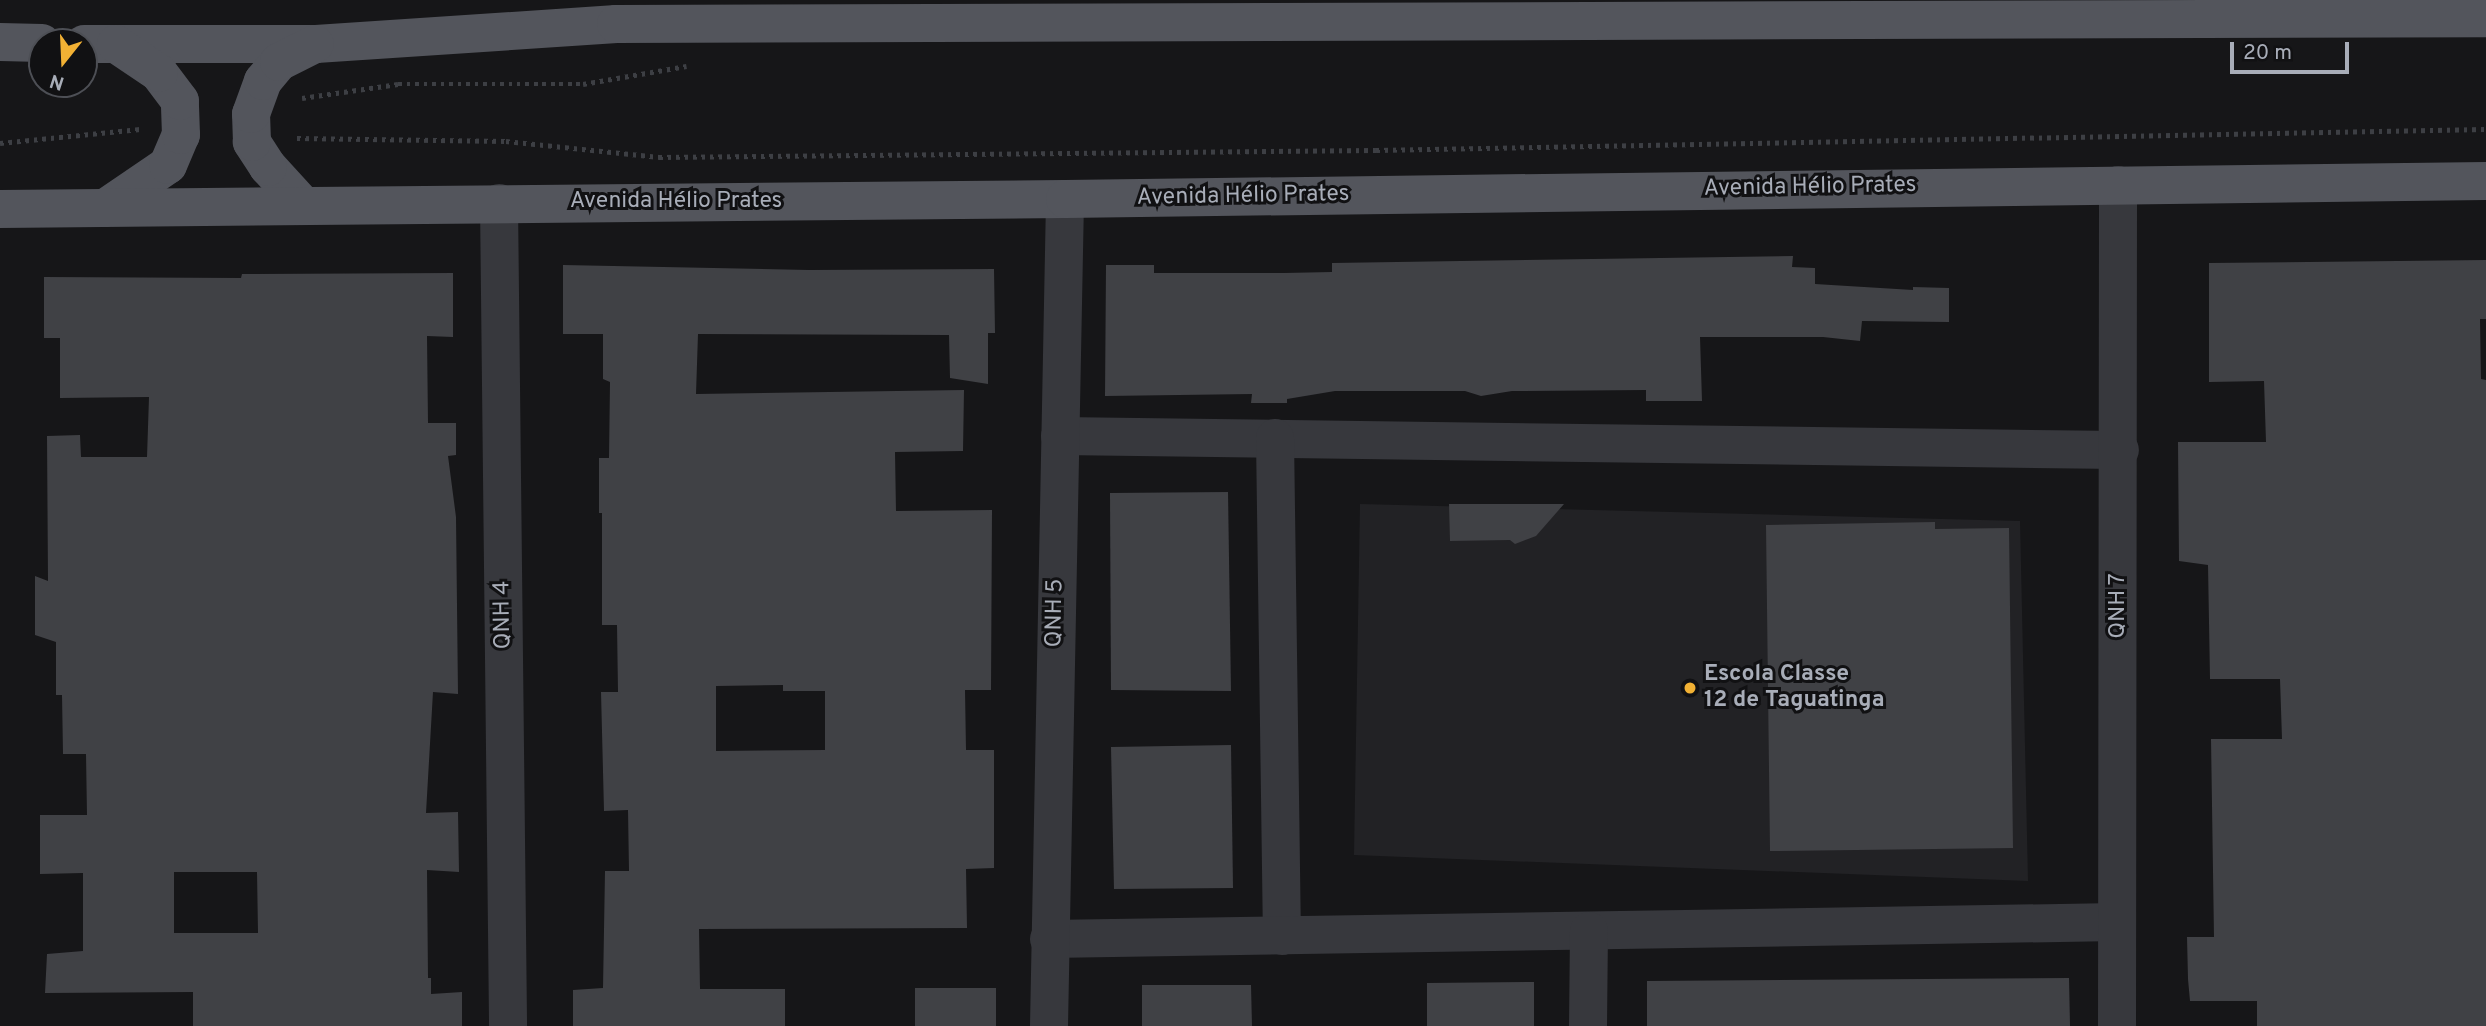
<!DOCTYPE html>
<meta charset="utf-8">
<style>
body{margin:0}
#map{position:relative;width:2486px;height:1026px;overflow:hidden;background:#161618;font-family:Overpass,sans-serif}
div>[style]{position:absolute}
[style*='--x']{left:calc(var(--x)*1px);top:calc(var(--y)*1px);width:calc(var(--w)*1px);rotate:calc(var(--a)*1deg)}
.built>*{inset:0;background:#222225}
.building>*{inset:0;background:#404145}
.path>*{height:4.5px;margin-top:-2.25px;transform-origin:0;background:repeating-linear-gradient(90deg,#3d3f44 0 3.5px,transparent 0 8.5px)}
.minor>*{height:38px;margin:-19px;padding:0 19px;transform-origin:19px;border-radius:19px;background:#37383d}
.major>*{height:38px;margin:-19px;padding:0 19px;transform-origin:19px;border-radius:19px;background:#53555c}
.dots>*{width:19px;height:19px;translate:-50% -50%;box-sizing:border-box;border:4px solid #111113;border-radius:50%}
span{translate:-50% -50%;white-space:nowrap;text-align:center;line-height:1.15;-webkit-text-stroke:6px #111113;paint-order:stroke}
.street-label{font-size:23px;color:#a8adb8}
.poi-label{font-size:23px;color:#a8adb8;font-weight:700}
.left{translate:0 -50%;text-align:left}
.north{position:absolute;left:28px;top:28px;width:70px;height:70px;box-sizing:border-box;background:#111113;border:2px solid #4d4f55;border-radius:50%;rotate:198deg;font-size:19px;font-weight:700;line-height:28px;text-align:center;color:#a8adb8}
.north::after{content:'';display:block;margin:auto;width:24px;height:32px;background:#f2b134;clip-path:polygon(50% 0,100% 100%,50% 72%,0 100%)}
.scale{position:absolute;left:2230px;top:42px;width:119px;height:32px;box-sizing:border-box;border:4px solid #a8adb8;border-top:0;padding-left:9px;font-size:21px;line-height:24px;white-space:nowrap;color:#a8adb8;-webkit-text-stroke:5px #111113;paint-order:stroke}
</style>
<div id="map">
<div class="built">
<div style="clip-path:polygon(1360px 504px,2020px 521px,2028px 881px,1354px 855px)"></div>
</div>
<div class="building">
<div style="clip-path:polygon(1793px 256px,1792px 267px,1815px 268px,1815px 284px,1913px 290px,1913px 287px,1949px 288px,1949px 322px,1862px 321px,1860px 341px,1823px 337px,1700px 337px,1702px 401px,1646px 401px,1646px 390px,1512px 391px,1481px 396px,1465px 391px,1335px 391px,1287px 399px,1287px 403px,1251px 403px,1252px 394px,1105px 396px,1106px 265px,1154px 265px,1154px 273px,1284px 273px,1332px 272px,1332px 263px)"></div>
<div style="clip-path:polygon(2486px 260px,2486px 319px,2480px 319px,2481px 379px,2486px 380px,2486px 1026px,2257px 1026px,2257px 1001px,2190px 1001px,2188px 979px,2187px 937px,2214px 937px,2211px 739px,2282px 739px,2280px 679px,2210px 679px,2208px 565px,2179px 561px,2178px 442px,2266px 442px,2264px 381px,2209px 382px,2209px 263px)"></div>
<div style="clip-path:polygon(evenodd,563px 265px,809px 270px,994px 269px,995px 333px,988px 333px,988px 384px,950px 378px,949px 335px,698px 334px,696px 394px,964px 390px,963px 451px,895px 452px,896px 511px,992px 510px,991px 690px,965px 690px,966px 750px,994px 750px,994px 868px,966px 869px,967px 928px,699px 929px,700px 989px,785px 989px,785px 1026px,573px 1026px,573px 990px,603px 988px,605px 871px,629px 871px,628px 810px,604px 811px,601px 692px,618px 692px,617px 625px,602px 625px,602px 513px,599px 513px,599px 458px,609px 458px,610px 382px,603px 379px,603px 334px,563px 334px,563px 265px,783px 685px,783px 691px,825px 691px,825px 750px,716px 751px,716px 686px,783px 685px)"></div>
<div style="clip-path:polygon(evenodd,453px 273px,453px 337px,427px 336px,428px 423px,456px 423px,456px 455px,448px 456px,456px 517px,458px 694px,433px 692px,426px 813px,458px 812px,459px 872px,427px 870px,428px 978px,431px 978px,431px 994px,462px 992px,462px 1026px,193px 1026px,193px 992px,45px 993px,47px 954px,83px 951px,83px 873px,40px 874px,40px 815px,87px 815px,86px 754px,63px 754px,62px 695px,56px 695px,56px 642px,35px 635px,35px 576px,48px 581px,47px 436px,80px 435px,81px 457px,147px 457px,149px 397px,60px 398px,60px 338px,44px 338px,44px 277px,241px 278px,242px 274px,453px 273px,174px 872px,257px 872px,258px 933px,174px 933px,174px 872px)"></div>
<div style="clip-path:polygon(1228px 492px,1231px 691px,1111px 690px,1110px 493px)"></div>
<div style="clip-path:polygon(1449px 504px,1564px 504px,1536px 536px,1515px 544px,1510px 540px,1450px 541px)"></div>
<div style="clip-path:polygon(1935px 522px,1935px 529px,2009px 528px,2013px 848px,1770px 851px,1766px 525px)"></div>
<div style="clip-path:polygon(1231px 745px,1233px 888px,1114px 889px,1111px 747px)"></div>
<div style="clip-path:polygon(2069px 978px,2070px 1026px,1647px 1026px,1647px 981px)"></div>
<div style="clip-path:polygon(1534px 982px,1534px 1026px,1427px 1026px,1427px 983px)"></div>
<div style="clip-path:polygon(1142px 985px,1251px 985px,1252px 1026px,1142px 1026px)"></div>
<div style="clip-path:polygon(915px 988px,996px 988px,996px 1026px,915px 1026px)"></div>
</div>
<div class="path">
<div style="--x:45;--y:85;--w:33;--a:0"></div>
<div style="--x:302;--y:98;--w:97;--a:-8.3"></div>
<div style="--x:398;--y:84;--w:185;--a:0"></div>
<div style="--x:583;--y:84;--w:105;--a:-9.9"></div>
<div style="--x:297;--y:138;--w:209;--a:0.8"></div>
<div style="--x:506;--y:141;--w:154;--a:6"></div>
<div style="--x:659;--y:157;--w:717;--a:-0.56"></div>
<div style="--x:1376;--y:150;--w:1110;--a:-1.08"></div>
<div style="--x:0;--y:143;--w:141;--a:-5.7"></div>
</div>
<div class="minor">
<div style="--x:499;--y:203;--w:823;--a:89.37"></div>
<div style="--x:1060;--y:436;--w:1060;--a:0.76"></div>
<div style="--x:1275;--y:438;--w:498;--a:89.2"></div>
<div style="--x:1049;--y:939;--w:1068;--a:-0.91"></div>
<div style="--x:1049;--y:1026;--w:827;--a:-88.89"></div>
<div style="--x:1588;--y:1026;--w:95;--a:-89.4"></div>
<div style="--x:2117;--y:1026;--w:841;--a:-89.93"></div>
</div>
<div class="major">
<div style="--x:0;--y:42;--w:42;--a:1.4"></div>
<div style="--x:84;--y:44;--w:232;--a:0"></div>
<div style="--x:316;--y:44;--w:301;--a:-3.8"></div>
<div style="--x:616;--y:24;--w:1870;--a:-0.18"></div>
<div style="--x:303;--y:205;--w:52;--a:-132.6"></div>
<div style="--x:268;--y:167;--w:30;--a:-123"></div>
<div style="--x:252;--y:142;--w:28;--a:-92"></div>
<div style="--x:251;--y:114;--w:35;--a:-70"></div>
<div style="--x:263;--y:81;--w:25;--a:-50"></div>
<div style="--x:279;--y:62;--w:40;--a:-26.6"></div>
<div style="--x:105;--y:208;--w:76;--a:-34.3"></div>
<div style="--x:168;--y:165;--w:33;--a:-67"></div>
<div style="--x:181;--y:135;--w:34;--a:-92"></div>
<div style="--x:180;--y:101;--w:35;--a:-127"></div>
<div style="--x:159;--y:73;--w:52;--a:-146"></div>
<div style="--x:0;--y:209;--w:1065;--a:-0.54"></div>
<div style="--x:1065;--y:199;--w:1421;--a:-0.73"></div>
</div>
<div class="dots">
<div style="left:1690px;top:688px;background:#f2b134"></div>
</div>
<div class="street-label">
<span style="left:1810px;top:188px;rotate:-1deg">Avenida Hélio Prates</span>
<span style="left:1243px;top:197px;rotate:-1deg">Avenida Hélio Prates</span>
<span style="left:676px;top:202px">Avenida Hélio Prates</span>
<span style="left:2119px;top:606px;rotate:-90deg">QNH 7</span>
<span style="left:1056px;top:613px;rotate:-89deg">QNH 5</span>
<span style="left:504px;top:615px;rotate:-91deg">QNH 4</span>
</div>
<div class="poi-label">
<span class="left" style="left:1704px;top:688px">Escola Classe<br>12 de Taguatinga</span>
</div>
<div class="north">N</div>
<div class="scale">20 m</div>
</div>
